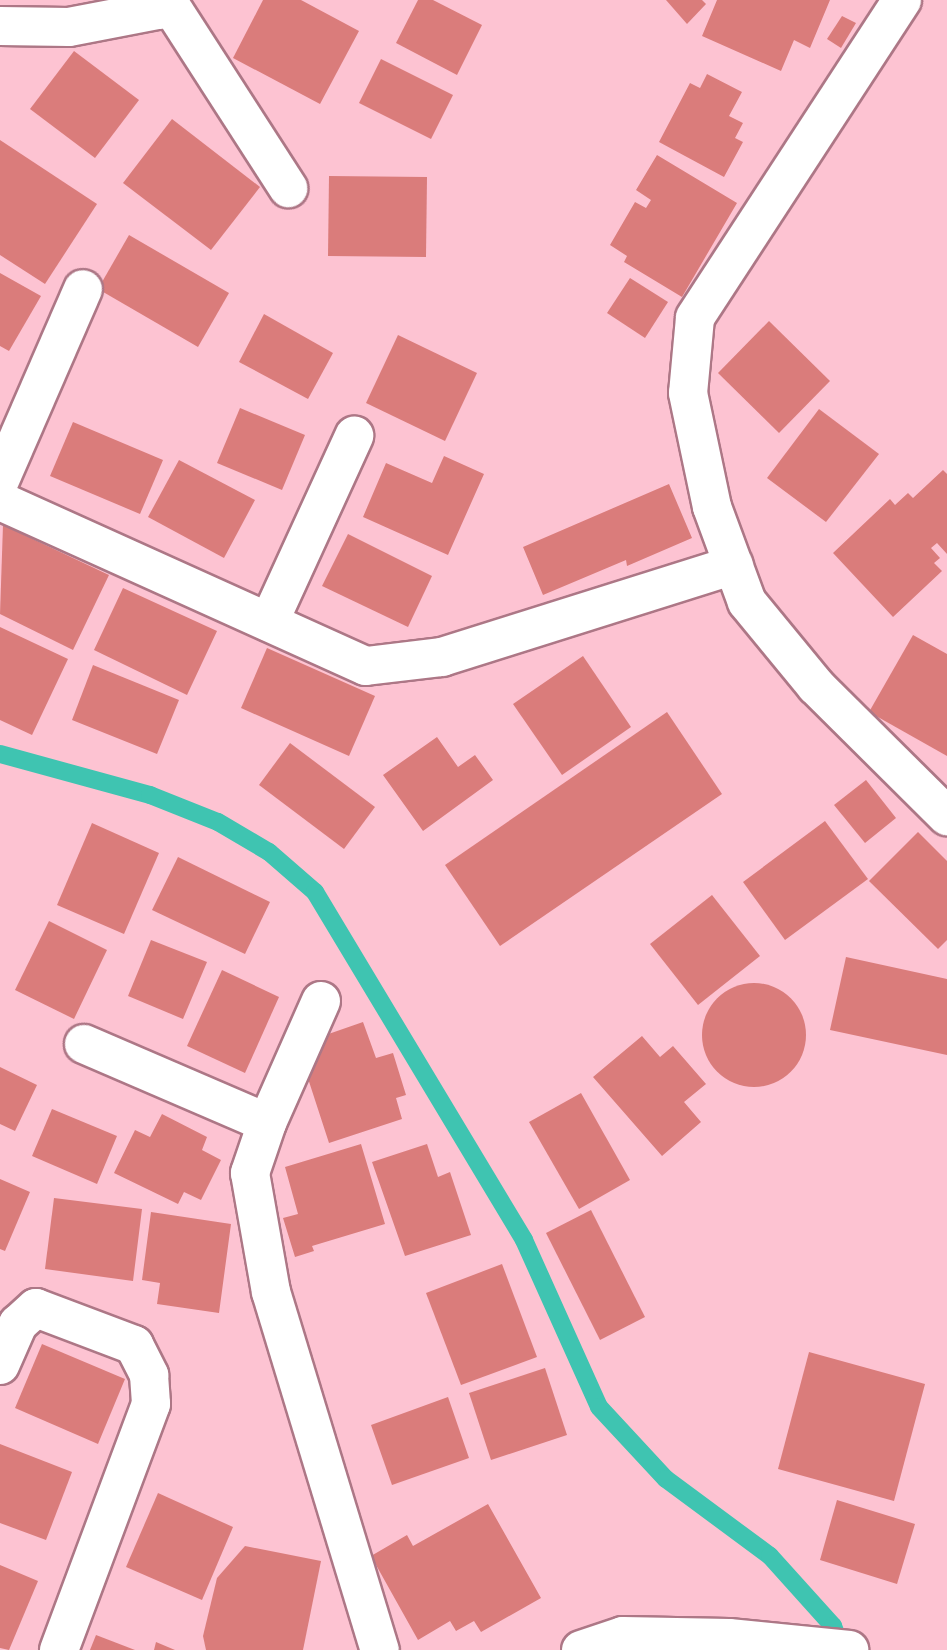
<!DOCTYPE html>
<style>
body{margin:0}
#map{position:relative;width:947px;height:1650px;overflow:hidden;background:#fdc3d2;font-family:Barlow,sans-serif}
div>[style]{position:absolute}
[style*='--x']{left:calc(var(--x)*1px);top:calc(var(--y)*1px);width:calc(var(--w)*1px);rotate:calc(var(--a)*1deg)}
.stream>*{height:18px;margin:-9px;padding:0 9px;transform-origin:9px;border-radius:9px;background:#3fc4b1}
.building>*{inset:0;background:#da7c7b}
.round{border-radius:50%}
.roads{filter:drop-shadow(2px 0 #ad7786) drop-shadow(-2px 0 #ad7786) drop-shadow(0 2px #ad7786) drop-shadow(0 -2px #ad7786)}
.minor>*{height:38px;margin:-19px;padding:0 19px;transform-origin:19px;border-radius:19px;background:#fff}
span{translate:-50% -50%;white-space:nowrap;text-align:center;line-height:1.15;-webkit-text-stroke:7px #fff3f6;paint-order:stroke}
</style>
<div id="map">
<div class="stream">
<div style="--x:0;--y:754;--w:156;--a:15.3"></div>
<div style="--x:150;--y:795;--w:73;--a:21.7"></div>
<div style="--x:218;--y:822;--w:59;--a:30.5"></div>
<div style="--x:269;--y:852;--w:61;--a:41"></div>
<div style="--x:315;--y:892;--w:406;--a:59"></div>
<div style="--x:524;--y:1240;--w:183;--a:65.8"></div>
<div style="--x:599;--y:1407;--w:98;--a:47.1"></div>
<div style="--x:666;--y:1479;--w:129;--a:36.5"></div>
<div style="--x:770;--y:1556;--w:94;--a:48"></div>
<div style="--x:833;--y:1626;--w:25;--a:69"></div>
</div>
<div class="building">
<div style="clip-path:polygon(263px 0,301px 0,359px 31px,320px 104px,233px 58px)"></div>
<div style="clip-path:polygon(418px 0,433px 0,482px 25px,457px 75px,396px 43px)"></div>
<div style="clip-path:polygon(666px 0,702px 0,706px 4px,687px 24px)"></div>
<div style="clip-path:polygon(717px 0,830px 0,810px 48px,794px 40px,781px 71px,702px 36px)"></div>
<div style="clip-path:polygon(842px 16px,856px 23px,841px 48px,827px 39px)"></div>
<div style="clip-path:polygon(74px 51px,139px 100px,95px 158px,30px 109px)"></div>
<div style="clip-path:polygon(381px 59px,453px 95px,431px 139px,359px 103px)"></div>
<div style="clip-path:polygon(707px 74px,742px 92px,729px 116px,743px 123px,735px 138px,743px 142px,724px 177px,659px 142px,690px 83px,700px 88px)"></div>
<div style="clip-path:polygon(172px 119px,260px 187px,211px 250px,123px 183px)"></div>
<div style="clip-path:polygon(0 140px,97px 204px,45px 284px,0 255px)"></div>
<div style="clip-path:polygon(657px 155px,737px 203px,682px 297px,624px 262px,627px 256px,610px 245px,635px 202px,646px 208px,651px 200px,636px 190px)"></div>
<div style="clip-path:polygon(329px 176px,427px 177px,426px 257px,328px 256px)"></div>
<div style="clip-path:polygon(129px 235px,229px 293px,198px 347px,98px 289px)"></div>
<div style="clip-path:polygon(0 273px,41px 296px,9px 351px,0 346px)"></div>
<div style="clip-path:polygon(630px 278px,668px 302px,645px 338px,607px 313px)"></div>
<div style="clip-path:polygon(264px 314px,333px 353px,308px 399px,239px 362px)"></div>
<div style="clip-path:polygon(769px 321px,830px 381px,779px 433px,718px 373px)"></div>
<div style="clip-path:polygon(398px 335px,477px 373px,445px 441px,366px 403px)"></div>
<div style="clip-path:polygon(240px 408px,305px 435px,282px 490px,217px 463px)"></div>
<div style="clip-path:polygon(819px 409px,879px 454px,826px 522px,767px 478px)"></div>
<div style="clip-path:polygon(73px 422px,163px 460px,140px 514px,50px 476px)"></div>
<div style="clip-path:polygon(444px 456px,484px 474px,448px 555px,363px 517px,386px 463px,432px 483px)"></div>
<div style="clip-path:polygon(179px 460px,255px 500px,224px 558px,148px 517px)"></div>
<div style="clip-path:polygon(943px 470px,947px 474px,947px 554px,937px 543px,931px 548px,940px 558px,934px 563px,942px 571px,893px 617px,833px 553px,890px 499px,895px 505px,908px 493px,913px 498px)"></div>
<div style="clip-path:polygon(669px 484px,692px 538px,627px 566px,626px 560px,543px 595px,523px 547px)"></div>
<div style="clip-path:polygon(3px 525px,109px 575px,73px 650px,0 614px)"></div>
<div style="clip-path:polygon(348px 534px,432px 576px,408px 627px,322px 586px)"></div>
<div style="clip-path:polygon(123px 588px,217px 631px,187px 695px,94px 650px)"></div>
<div style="clip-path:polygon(0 627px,68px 659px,32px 735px,0 720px)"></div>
<div style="clip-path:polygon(913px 635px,947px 654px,947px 756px,869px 712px)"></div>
<div style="clip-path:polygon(267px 648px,375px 696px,349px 756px,241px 708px)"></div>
<div style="clip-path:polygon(583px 656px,631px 727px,562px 775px,513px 704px)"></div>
<div style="clip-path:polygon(93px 665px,179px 700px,157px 754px,72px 720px)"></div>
<div style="clip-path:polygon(667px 712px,722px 794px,500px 946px,445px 865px)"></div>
<div style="clip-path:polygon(437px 737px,458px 767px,475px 755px,493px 780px,423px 831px,383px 775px)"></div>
<div style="clip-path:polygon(290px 743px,375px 807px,344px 849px,259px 785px)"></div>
<div style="clip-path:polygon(866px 780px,896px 818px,865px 843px,834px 805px)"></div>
<div style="clip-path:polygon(825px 821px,868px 879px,785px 940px,743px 882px)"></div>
<div style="clip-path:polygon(92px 823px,159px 853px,124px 934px,57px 905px)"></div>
<div style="clip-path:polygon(918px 832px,947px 861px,947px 940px,938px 949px,869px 881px)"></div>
<div style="clip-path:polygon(178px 857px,270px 902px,245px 954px,152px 910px)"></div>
<div style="clip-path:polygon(712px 895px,760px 956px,698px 1005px,650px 944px)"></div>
<div style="clip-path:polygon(49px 921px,107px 950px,74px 1019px,15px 990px)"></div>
<div style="clip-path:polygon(151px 940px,207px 962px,183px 1019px,128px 996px)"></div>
<div style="clip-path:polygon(846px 957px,947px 979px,947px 1055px,830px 1030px)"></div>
<div style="clip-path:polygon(222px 970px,279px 997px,245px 1073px,187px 1046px)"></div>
<div class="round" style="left:702px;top:983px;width:104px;height:104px"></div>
<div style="clip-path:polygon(363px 1022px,376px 1058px,393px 1053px,406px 1095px,396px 1098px,402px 1119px,329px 1143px,301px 1057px,321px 1050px,317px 1038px)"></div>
<div style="clip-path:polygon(642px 1036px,660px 1057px,673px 1046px,706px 1084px,684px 1102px,701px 1122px,662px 1156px,593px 1077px)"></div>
<div style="clip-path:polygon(0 1067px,37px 1085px,15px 1131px,0 1124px)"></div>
<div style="clip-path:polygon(581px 1093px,630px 1180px,579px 1209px,529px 1122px)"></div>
<div style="clip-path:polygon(52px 1109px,117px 1136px,97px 1184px,32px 1156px)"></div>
<div style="clip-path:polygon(162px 1114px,207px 1137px,202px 1150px,221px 1160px,201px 1200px,184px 1192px,178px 1204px,114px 1173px,135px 1130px,150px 1137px)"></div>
<div style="clip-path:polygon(361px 1144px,385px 1224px,312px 1246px,314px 1251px,295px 1257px,283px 1218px,298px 1214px,285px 1167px)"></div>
<div style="clip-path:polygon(427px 1144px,438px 1177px,450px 1172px,471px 1235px,405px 1256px,372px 1162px)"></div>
<div style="clip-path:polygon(0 1179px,30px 1192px,5px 1251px,0 1249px)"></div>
<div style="clip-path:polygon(54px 1198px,142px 1209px,133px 1281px,45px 1269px)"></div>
<div style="clip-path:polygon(591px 1210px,645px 1317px,600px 1340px,546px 1233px)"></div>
<div style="clip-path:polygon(151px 1212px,231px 1224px,219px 1313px,157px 1304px,160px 1283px,142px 1280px)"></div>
<div style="clip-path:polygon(502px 1264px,537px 1357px,461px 1385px,426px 1293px)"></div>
<div style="clip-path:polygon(42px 1344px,125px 1379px,98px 1444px,15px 1408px)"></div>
<div style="clip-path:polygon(809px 1352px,925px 1384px,894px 1501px,778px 1469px)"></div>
<div style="clip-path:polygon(545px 1368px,567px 1435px,491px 1460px,469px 1393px)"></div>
<div style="clip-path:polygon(448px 1397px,469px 1458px,392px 1485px,371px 1425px)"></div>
<div style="clip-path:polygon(0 1444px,72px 1472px,46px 1540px,0 1523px)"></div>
<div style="clip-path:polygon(158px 1493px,233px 1527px,202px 1600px,126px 1567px)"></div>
<div style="clip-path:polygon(837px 1500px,915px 1524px,897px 1584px,820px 1560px)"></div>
<div style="clip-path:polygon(488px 1504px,541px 1598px,481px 1632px,474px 1621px,456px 1631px,450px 1621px,418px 1640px,371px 1556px,407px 1535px,413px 1546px)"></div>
<div style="clip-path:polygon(245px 1546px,321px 1561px,303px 1650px,206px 1650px,203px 1636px,217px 1578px)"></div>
<div style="clip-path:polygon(0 1565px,38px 1581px,9px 1650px,0 1648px)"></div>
<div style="clip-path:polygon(96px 1635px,135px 1650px,90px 1650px)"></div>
<div style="clip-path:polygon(156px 1642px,175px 1650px,154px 1650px)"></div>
</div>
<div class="roads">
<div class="minor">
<div style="--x:167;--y:0;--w:224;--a:57.2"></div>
<div style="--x:902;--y:0;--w:379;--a:123.1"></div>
<div style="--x:695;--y:318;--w:75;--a:95.3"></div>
<div style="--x:688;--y:393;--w:116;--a:78.1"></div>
<div style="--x:712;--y:507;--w:101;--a:69.8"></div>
<div style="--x:747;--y:602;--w:109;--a:50.6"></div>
<div style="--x:816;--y:686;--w:185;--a:44.8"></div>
<div style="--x:0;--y:26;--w:69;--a:0.8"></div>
<div style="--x:69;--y:27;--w:91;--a:-10.8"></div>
<div style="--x:158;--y:10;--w:13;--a:-51"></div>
<div style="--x:0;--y:480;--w:208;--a:-66.5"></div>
<div style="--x:0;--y:501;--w:401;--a:24.3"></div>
<div style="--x:366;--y:666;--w:77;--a:-6.8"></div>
<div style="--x:442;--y:657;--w:306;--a:-17.5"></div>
<div style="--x:269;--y:622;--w:205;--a:-65.4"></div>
<div style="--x:321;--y:1001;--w:133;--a:113.9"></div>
<div style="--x:267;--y:1123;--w:53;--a:108.8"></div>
<div style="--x:250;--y:1173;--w:121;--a:80"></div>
<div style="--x:271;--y:1292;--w:374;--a:73.1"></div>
<div style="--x:84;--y:1044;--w:199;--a:23.3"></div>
<div style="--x:0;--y:1365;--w:45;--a:-66.3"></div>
<div style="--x:18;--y:1324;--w:24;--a:-42"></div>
<div style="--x:36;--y:1308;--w:105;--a:20.7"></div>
<div style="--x:134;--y:1345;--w:34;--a:63"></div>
<div style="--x:149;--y:1375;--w:29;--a:86"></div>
<div style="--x:151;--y:1404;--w:263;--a:110.5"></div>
<div style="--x:581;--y:1650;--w:44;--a:-18.4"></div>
<div style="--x:623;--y:1636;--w:106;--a:1.1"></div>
<div style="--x:729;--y:1638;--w:121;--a:5.7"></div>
</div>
</div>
</div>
